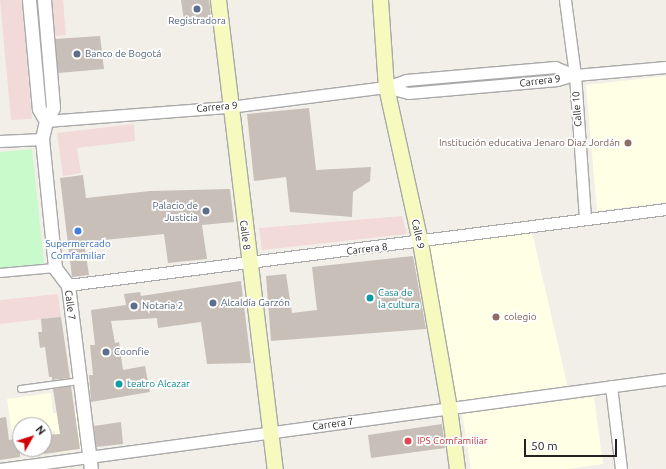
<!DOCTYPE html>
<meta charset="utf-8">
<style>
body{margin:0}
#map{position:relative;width:666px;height:469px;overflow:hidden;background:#f2efe9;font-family:Ubuntu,sans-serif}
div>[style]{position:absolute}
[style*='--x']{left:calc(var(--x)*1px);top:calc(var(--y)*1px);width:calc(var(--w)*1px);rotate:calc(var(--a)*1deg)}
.commercial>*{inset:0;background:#f2dad9}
.education>*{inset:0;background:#ffffe5}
.park>*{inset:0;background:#c8facc}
.building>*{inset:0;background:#c7bfb8}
.roads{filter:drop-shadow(1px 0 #a9a9a9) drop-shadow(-1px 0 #a9a9a9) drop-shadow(0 1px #a9a9a9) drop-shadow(0 -1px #a9a9a9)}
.service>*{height:5.5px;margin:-2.75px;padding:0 2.75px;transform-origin:2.75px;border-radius:2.75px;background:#fff}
.pedestrian>*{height:8px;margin:-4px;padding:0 4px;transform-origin:4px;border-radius:4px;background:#fff}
.minor>*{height:11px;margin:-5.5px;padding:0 5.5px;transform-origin:5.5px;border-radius:5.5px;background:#fff}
.tertiary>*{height:13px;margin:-6.5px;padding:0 6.5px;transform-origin:6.5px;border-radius:6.5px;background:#fff}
.secondary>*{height:15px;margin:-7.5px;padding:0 7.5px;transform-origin:7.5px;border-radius:7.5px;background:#f7fabf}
.dots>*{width:11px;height:11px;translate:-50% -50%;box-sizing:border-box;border:2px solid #fff;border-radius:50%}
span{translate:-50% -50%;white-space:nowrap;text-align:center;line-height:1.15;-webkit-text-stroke:3.5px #fff;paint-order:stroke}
.service-label{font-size:10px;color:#4e5e75}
.left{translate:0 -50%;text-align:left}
.right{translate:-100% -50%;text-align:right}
.street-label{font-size:10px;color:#222}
.education-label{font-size:10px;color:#785e54}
.shop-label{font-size:10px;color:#366cbe}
.culture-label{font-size:10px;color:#0d838f}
.health-label{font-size:10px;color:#be3a42}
.north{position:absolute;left:12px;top:417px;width:40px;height:40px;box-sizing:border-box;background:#fff;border:1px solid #a7a7a7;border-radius:50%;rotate:51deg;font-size:11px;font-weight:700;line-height:16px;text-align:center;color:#222}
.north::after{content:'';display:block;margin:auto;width:14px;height:18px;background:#d40000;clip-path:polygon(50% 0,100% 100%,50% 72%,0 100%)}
.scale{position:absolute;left:524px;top:439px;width:93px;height:18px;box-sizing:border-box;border:2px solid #222;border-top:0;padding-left:5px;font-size:12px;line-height:14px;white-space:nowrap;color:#222;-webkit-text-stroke:3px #fff;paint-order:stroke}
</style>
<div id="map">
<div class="commercial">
<div style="clip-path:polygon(0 0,22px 0,32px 119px,11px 120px)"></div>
<div style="clip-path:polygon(46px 0,63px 0,66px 35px,48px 37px)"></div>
<div style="clip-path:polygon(134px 124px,135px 141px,77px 148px,81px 173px,63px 176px,57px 133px)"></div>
<div style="clip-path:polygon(402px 216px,407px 234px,262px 250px,259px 228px)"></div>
<div style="clip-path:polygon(58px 294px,61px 317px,0 324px,0 300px)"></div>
</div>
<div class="education">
<div style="clip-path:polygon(666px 76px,666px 202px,597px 211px,586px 85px)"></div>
<div style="clip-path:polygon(532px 232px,568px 388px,456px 405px,428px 246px)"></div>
<div style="clip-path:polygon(51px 393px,53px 413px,79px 410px,85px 449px,58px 453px,55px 431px,44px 432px,44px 425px,20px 425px,20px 434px,12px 434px,7px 399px)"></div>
<div style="clip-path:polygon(594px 397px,603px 464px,569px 469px,471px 469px,462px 413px)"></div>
</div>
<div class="park">
<div style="clip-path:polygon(32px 149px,44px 264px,0 268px,0 152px)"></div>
</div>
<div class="building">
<div style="clip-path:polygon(181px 0,209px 0,211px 17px,184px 20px)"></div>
<div style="clip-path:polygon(100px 36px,104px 69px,58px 73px,55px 39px)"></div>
<div style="clip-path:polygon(309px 108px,316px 170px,371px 167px,370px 181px,353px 192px,352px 217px,290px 212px,286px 177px,254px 181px,247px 114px)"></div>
<div style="clip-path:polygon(83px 175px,86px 198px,150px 191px,230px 189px,234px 222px,202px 225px,207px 259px,168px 263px,164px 234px,84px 242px,89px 275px,72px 277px,60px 178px)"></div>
<div style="clip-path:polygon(413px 256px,426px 329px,271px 341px,266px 276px,286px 274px,292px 313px,317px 310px,312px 267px)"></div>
<div style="clip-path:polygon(241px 281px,251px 363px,207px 364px,201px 322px,158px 328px,157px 318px,111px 321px,115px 343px,119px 342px,123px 370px,145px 366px,150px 392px,91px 402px,89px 375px,93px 375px,90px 345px,95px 345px,91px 310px,126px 305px,124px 294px,140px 292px,141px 296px)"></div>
<div style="clip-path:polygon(61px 317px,70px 378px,52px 380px,52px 377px,49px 377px,45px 347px,40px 348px,38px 332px,42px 332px,41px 319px)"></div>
<div style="clip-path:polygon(71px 386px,80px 449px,44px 454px,44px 435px,60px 434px,53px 389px)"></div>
<div style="clip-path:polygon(6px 417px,9px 440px,20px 438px,20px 457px,0 460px,0 418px)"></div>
<div style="clip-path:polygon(121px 422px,123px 444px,96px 447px,94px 426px)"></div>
<div style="clip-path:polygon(442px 424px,445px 448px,371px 458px,368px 435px)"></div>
</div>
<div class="roads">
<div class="service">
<div style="--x:21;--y:389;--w:60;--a:-7.7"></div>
</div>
<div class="pedestrian">
<div style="--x:0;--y:273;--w:55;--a:-5.2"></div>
</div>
<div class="minor">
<div style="--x:565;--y:0;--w:76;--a:82.4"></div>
<div style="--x:575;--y:75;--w:144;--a:86"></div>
<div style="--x:386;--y:87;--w:23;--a:15"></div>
<div style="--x:408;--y:93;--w:150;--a:-5"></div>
<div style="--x:557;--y:80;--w:19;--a:-16"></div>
<div style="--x:575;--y:75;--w:91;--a:-5"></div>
<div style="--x:46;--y:121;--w:184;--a:-4.4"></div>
<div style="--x:229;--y:107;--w:158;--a:-7.3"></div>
<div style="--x:386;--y:87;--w:21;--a:-19"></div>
<div style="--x:406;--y:80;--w:150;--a:-5"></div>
<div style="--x:555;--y:67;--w:22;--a:22"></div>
<div style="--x:0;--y:141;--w:42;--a:-2.7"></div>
<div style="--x:68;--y:285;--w:603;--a:-7.24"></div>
<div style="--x:611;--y:386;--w:84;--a:83.1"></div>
<div style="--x:0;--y:469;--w:672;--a:-7.7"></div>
</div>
<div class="tertiary">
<div style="--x:29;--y:0;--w:109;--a:84.8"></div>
<div style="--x:39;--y:109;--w:14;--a:60"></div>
<div style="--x:44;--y:0;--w:108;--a:85.2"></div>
<div style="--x:53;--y:108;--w:15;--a:118"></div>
<div style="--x:46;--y:121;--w:18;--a:103"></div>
<div style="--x:42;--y:139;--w:130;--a:84.2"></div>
<div style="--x:55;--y:268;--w:21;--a:53"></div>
<div style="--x:68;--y:285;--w:185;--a:82.9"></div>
</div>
<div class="secondary">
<div style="--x:218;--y:0;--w:472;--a:83.1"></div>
<div style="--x:380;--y:0;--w:87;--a:86.1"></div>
<div style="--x:386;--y:87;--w:159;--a:77.6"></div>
<div style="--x:420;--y:242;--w:169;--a:80.1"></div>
<div style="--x:449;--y:408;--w:62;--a:82.5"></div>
</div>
</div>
<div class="dots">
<div style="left:197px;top:9px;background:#5c6f8a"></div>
<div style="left:77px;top:54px;background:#5c6f8a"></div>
<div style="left:628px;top:143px;background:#8d6e63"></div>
<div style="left:206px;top:211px;background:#5c6f8a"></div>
<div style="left:78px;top:231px;background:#3f7fe0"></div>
<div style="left:370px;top:298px;background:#0f9aa8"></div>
<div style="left:213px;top:303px;background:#5c6f8a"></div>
<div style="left:134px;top:306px;background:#5c6f8a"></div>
<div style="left:496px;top:317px;background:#8d6e63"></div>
<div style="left:106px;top:352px;background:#5c6f8a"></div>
<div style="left:119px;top:384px;background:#0f9aa8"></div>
<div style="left:408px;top:441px;background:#e0444e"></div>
</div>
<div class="service-label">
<span style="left:197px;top:21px">Registradora</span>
<span class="left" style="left:85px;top:54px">Banco de Bogotá</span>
<span class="right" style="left:198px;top:211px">Palacio de<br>Justicia</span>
<span class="left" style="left:221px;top:303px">Alcaldía Garzón</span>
<span class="left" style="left:142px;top:306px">Notaria 2</span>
<span class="left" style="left:114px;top:352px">Coonfie</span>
</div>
<div class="street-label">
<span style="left:540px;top:81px;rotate:-7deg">Carrera 9</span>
<span style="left:217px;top:107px;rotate:-5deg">Carrera 9</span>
<span style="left:577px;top:109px;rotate:-94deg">Calle 10</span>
<span style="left:418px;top:234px;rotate:78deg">Calle 9</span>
<span style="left:245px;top:235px;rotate:83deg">Calle 8</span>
<span style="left:367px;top:249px;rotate:-7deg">Carrera 8</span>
<span style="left:70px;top:305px;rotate:83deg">Calle 7</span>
<span style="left:333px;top:424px;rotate:-8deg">Carrera 7</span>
</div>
<div class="education-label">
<span class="right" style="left:620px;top:143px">Institución educativa Jenaro Diaz Jordán</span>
<span class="left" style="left:504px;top:317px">colegio</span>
</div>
<div class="shop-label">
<span style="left:78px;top:249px">Supermercado<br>Comfamiliar</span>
</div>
<div class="culture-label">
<span class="left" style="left:378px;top:298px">Casa de<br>la cultura</span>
<span class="left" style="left:127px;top:384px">teatro Alcazar</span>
</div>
<div class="health-label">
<span class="left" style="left:417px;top:441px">IPS Comfamiliar</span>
</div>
<div class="north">N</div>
<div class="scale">50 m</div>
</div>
